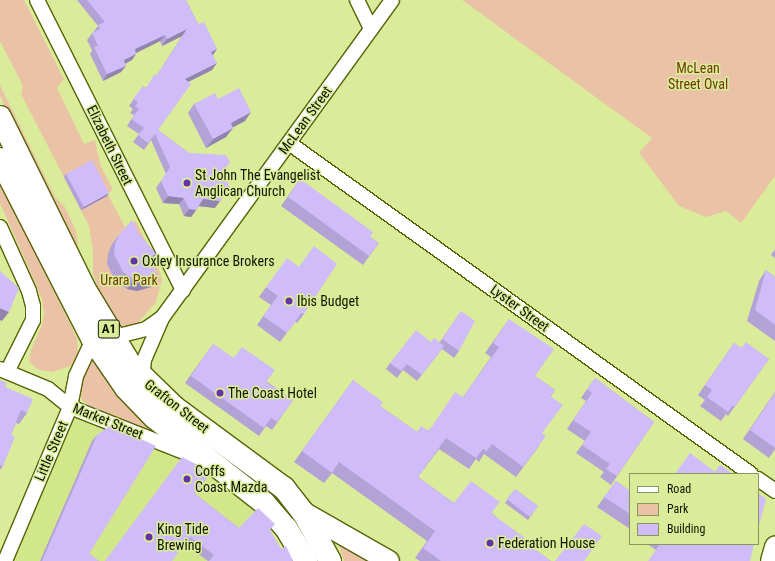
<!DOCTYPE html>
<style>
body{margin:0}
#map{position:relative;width:775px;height:561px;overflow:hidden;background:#daec99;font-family:"Roboto Condensed",sans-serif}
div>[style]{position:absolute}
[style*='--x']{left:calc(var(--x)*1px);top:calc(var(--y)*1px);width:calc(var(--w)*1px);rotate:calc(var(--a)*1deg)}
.built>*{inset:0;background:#d2e68a}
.green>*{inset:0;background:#eac3a7}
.roads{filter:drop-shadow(1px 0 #556304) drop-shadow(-1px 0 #556304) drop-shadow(0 1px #556304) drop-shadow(0 -1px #556304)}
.street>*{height:14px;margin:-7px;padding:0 7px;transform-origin:7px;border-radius:7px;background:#fff}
.secondary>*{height:20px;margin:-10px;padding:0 10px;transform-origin:10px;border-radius:10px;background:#fff}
.highway>*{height:22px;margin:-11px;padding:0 11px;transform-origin:11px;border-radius:11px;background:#fff}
.wall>*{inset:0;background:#b2a2d6}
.shaded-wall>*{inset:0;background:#9184ae}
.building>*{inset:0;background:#cfbcf9}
.dots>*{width:11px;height:11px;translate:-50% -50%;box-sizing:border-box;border:2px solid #daec99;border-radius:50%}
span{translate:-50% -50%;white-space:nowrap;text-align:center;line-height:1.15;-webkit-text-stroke:3px #daec99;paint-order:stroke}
.shield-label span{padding:1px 3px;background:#daec99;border:1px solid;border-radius:3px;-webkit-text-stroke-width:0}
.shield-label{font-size:13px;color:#101400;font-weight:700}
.park-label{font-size:14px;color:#703b00}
.street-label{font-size:14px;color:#101400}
.poi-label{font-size:14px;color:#101400}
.left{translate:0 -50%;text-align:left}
.legend{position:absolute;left:629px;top:473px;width:130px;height:72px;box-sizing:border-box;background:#daec99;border:1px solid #89965c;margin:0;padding:5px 7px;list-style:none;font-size:12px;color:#101400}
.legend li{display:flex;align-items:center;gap:8px;height:20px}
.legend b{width:20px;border:1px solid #89965c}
</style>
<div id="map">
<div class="built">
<div style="clip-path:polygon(70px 407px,221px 467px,264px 503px,210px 561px,5px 561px)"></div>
</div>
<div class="green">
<div style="clip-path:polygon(0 0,24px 0,64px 79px,57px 88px,84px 144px,95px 140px,100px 164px,113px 190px,107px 193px,125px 227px,136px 221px,159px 270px,162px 280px,156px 302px,138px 323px,129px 327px,121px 325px,112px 319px,102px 299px,93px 275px,93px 251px,89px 226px,21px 94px,23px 86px,0 41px)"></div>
<div style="clip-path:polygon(462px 0,775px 0,775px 176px,741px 223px,726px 211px,706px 217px,679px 206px,639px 153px,652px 138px)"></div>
<div style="clip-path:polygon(0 85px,55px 197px,65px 207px,76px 231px,79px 255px,0 96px)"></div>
<div style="clip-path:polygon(0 180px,77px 338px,78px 353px,71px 366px,52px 372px,39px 370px,29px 362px,31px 350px,42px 325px,44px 313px,42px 299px,0 203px)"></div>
<div style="clip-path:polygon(91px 358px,111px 387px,153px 429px,148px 431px,122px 422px,92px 408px,82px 400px,79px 389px)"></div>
<div style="clip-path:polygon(337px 540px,380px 561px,344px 561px)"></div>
</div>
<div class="roads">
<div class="street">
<div style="--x:37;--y:0;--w:325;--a:63.3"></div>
<div style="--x:357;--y:0;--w:32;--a:64"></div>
<div style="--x:289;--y:143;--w:568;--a:35.62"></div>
<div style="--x:0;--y:227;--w:70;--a:65.6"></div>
<div style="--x:29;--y:291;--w:16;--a:75"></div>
<div style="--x:33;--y:306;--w:14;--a:90"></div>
<div style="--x:33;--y:320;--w:58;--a:116.6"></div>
<div style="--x:114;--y:337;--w:33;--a:-14"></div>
<div style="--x:146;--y:329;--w:19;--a:-35"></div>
<div style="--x:0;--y:369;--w:52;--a:22.6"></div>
<div style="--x:48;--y:389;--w:28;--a:39"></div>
<div style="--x:70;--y:407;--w:136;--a:21.6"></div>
<div style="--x:142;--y:379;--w:19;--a:-84"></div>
<div style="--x:144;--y:360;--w:46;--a:-66.8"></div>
<div style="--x:162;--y:318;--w:392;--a:-54.1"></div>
<div style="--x:758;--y:479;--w:21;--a:35"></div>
<div style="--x:5;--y:561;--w:167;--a:-67.1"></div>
<div style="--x:70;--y:407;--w:32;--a:-79"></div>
<div style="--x:76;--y:376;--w:40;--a:-65"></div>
</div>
<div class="secondary">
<div style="--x:303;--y:512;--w:99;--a:29.7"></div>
<div style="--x:771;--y:561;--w:15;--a:-74"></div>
</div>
<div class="highway">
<div style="--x:0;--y:117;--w:191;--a:63.8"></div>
<div style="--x:84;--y:288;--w:89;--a:58.8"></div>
<div style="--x:130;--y:364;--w:62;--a:44.3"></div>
<div style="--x:174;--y:407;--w:137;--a:36.4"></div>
<div style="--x:284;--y:488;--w:31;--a:52"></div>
<div style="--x:303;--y:512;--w:56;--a:61.1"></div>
<div style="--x:0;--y:159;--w:203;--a:62.8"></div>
<div style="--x:93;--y:340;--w:58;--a:55.5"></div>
<div style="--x:126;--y:388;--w:40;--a:46"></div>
<div style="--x:154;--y:417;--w:140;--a:38"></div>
<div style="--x:264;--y:503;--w:33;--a:49"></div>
<div style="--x:286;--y:528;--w:39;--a:59"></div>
</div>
</div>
<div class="wall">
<div style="clip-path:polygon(77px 0,186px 0,198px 24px,217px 49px,213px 55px,212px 70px,188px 82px,158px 130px,189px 153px,223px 172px,215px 208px,199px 206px,191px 217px,184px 216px,179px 204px,163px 203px,156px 188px,166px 174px,151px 140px,144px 150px,133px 142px,139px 134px,127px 126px,134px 115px,130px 113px,133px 109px,129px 106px,143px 86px,146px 88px,157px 75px,182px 36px,162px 46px,160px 41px,136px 53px,132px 60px,125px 64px,126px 66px,121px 72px,103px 81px,90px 54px,92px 50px,87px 40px,98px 26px)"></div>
<div style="clip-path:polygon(218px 99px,245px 121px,233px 127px,226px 137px,206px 148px,188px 113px,194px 104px)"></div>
<div style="clip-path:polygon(66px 174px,107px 196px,81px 210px,64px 177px)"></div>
<div style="clip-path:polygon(300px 179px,370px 237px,379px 243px,363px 265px,281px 206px)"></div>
<div style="clip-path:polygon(139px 234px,156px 254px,150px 262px,158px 277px,151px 287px,137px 291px,127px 289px,116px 282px,107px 264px,108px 254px,112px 244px,119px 235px)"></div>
<div style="clip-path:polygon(775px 249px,775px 258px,771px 255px)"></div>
<div style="clip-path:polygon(766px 270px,775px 277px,775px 341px,747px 321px,759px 281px)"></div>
<div style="clip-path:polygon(266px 287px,304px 314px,297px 323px,295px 322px,280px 342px,257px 325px,271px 305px,259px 297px)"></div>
<div style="clip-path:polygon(461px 311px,459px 351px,454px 358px,442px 349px,417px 381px,403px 370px,397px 378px,386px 369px,390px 363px,431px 342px,440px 342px)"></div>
<div style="clip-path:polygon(509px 319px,535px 376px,555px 390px,551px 396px,539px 446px,516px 477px,484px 454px,479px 462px,476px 459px,469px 469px,439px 449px,418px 477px,454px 503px,492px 513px,523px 541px,551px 561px,420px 561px,415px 558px,427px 541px,332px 473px,324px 483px,294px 462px,353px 380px,380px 406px,417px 432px,428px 431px,463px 397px,491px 357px,485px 353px)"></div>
<div style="clip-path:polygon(734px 343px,741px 348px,769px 359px,728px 416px,726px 414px,721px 421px,700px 406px,705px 400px,698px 395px)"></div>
<div style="clip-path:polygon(213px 344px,293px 400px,272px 430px,266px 426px,259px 436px,185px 383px)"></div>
<div style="clip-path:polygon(595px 378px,654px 422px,611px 485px,600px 477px,604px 472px,576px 453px,585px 441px,567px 429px,586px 401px,581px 398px)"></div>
<div style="clip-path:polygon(0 380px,27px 413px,19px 424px,16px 423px,11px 435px,3px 466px,0 470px)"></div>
<div style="clip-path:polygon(775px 392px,775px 449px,769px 458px,743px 439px)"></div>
<div style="clip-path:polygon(97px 435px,89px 554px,99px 561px,40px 561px,92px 441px)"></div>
<div style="clip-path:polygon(211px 472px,195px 494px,239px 528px,270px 531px,281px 549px,293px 561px,208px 561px,185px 544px,105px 561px)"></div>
<div style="clip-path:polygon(616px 481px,630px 491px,630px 529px,597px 507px)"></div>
<div style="clip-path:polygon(515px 489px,538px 506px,528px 520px,505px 503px)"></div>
<div style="clip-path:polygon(647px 544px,754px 544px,656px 550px)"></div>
</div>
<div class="shaded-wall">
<div style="clip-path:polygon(187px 29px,182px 36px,162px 46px,167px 39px)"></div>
<div style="clip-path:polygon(165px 35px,160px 41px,130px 56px,135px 49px)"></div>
<div style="clip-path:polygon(217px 49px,212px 56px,211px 52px)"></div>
<div style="clip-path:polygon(136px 54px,132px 60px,119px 67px,124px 60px)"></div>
<div style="clip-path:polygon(217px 63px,212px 70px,180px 86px,185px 79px)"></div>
<div style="clip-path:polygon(126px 66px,121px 72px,103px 81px,107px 74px)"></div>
<div style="clip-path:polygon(251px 112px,245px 121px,224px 132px,231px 123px)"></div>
<div style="clip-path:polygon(233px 128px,226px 137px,206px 148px,213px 139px)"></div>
<div style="clip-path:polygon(109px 193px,107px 196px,81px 210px,84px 207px)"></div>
<div style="clip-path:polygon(225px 194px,215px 208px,198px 206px,203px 199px)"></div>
<div style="clip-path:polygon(168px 196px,184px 198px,179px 204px,163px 203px)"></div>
<div style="clip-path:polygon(189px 209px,196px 210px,191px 217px,184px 216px)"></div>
<div style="clip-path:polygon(156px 254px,150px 264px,148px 258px)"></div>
<div style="clip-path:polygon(158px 277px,151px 287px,137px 291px,127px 289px,134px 279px)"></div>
<div style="clip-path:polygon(0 308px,9px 312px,2px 321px,0 320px)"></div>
</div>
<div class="building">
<div style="clip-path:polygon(87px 0,186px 0,198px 24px,204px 22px,217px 49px,211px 52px,217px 63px,185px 79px,191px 84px,158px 130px,189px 153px,226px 155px,230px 162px,223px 172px,230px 188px,220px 201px,203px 199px,196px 210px,189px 209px,184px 198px,168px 196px,161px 181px,170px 167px,155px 134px,148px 143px,138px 135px,144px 128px,131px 119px,139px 109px,135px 106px,138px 102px,133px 99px,143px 86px,146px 88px,154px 75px,157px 75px,187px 29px,167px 39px,165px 35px,135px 49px,136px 54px,124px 60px,126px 66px,107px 74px,94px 47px,98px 46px,92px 33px,100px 29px,98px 25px,105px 22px)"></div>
<div style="clip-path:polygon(239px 88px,251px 112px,231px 123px,233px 128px,213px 139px,194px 104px,215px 93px,218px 99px)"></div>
<div style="clip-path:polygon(92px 160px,109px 193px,84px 207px,66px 174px)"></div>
<div style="clip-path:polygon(300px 179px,373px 232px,370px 237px,379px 243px,369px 256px,288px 197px)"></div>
<div style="clip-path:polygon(132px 220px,139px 234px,156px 254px,148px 258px,158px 277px,144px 281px,134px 279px,123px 272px,114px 254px,115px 244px,119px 235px)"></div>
<div style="clip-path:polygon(314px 246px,337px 264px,304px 314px,302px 312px,287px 333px,263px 316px,278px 296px,266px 287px,287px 258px,299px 267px)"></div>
<div style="clip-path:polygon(766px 270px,775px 277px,775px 325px,755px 310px)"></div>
<div style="clip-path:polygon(0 271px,19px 288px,9px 312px,0 308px)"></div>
<div style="clip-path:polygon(461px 311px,475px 321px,459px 351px,442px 339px)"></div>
<div style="clip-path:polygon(509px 319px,554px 349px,535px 376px,555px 390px,550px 396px,563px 405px,542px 433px,546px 436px,523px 467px,492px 444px,487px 451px,483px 449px,476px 458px,446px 438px,418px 477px,454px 503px,471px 481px,500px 502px,491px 513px,525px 538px,523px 541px,551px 561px,441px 561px,423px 548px,435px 531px,339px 462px,332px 473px,302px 451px,353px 380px,383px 402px,380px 406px,417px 432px,421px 426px,429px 431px,455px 392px,463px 397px,499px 347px,493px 343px)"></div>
<div style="clip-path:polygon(416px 330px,431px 342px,434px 338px,444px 346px,422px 375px,407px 364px,401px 371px,390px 363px)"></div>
<div style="clip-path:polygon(746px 342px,769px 359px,735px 407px,733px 405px,728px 412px,707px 397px,712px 390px,705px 385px,734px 343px,741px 348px)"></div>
<div style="clip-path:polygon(213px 344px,234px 358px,242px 347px,275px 370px,266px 382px,293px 400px,277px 422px,271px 418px,264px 428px,191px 376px)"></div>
<div style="clip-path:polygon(595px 378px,654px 422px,617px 476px,606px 469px,610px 464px,582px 445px,591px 432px,573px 420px,592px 393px,587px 389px)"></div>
<div style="clip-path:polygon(0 380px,7px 383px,5px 387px,33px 399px,27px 413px,21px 410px,11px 435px,15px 437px,3px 466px,0 465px)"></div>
<div style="clip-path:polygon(775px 393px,775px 448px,750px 430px)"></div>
<div style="clip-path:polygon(111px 425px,156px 446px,89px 554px,99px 561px,42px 561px,97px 435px)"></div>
<div style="clip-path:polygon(690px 453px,715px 472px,720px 465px,733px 474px,675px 474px)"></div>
<div style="clip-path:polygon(182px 457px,211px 472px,195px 494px,239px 528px,258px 508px,275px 524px,270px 530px,281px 549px,286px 546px,293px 561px,209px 561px,214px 555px,190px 537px,172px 561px,105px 561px)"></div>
<div style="clip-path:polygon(616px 481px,630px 491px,630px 514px,604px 497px)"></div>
<div style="clip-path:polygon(515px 489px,538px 506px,530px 517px,507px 499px)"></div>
<div style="clip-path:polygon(758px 493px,766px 499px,758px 529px)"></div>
<div style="clip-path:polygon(584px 524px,602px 536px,584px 561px,555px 561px)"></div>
<div style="clip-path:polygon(660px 544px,754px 544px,750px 561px,648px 561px)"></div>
</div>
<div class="dots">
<div style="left:187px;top:183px;background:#6632a9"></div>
<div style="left:134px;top:261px;background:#6632a9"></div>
<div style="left:289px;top:301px;background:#6632a9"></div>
<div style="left:220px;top:393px;background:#6632a9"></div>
<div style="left:187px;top:479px;background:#6632a9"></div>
<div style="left:149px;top:537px;background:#6632a9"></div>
<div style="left:490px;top:543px;background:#6632a9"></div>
</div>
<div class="shield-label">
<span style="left:109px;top:329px">A1</span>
</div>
<div class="park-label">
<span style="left:698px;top:76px">McLean<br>Street Oval</span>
<span style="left:129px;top:280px">Urara Park</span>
</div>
<div class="street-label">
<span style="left:305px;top:120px;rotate:-54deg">McLean Street</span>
<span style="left:110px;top:145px;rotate:64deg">Elizabeth Street</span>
<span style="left:520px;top:308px;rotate:36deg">Lyster Street</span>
<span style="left:177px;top:406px;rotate:38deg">Grafton Street</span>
<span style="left:108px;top:421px;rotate:22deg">Market Street</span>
<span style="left:51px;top:451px;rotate:-67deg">Little Street</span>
</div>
<div class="poi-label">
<span class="left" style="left:195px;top:183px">St John The Evangelist<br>Anglican Church</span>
<span class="left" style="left:142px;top:261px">Oxley Insurance Brokers</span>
<span class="left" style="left:297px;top:301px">Ibis Budget</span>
<span class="left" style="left:228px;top:393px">The Coast Hotel</span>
<span class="left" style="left:195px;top:479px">Coffs<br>Coast Mazda</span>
<span class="left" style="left:157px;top:537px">King Tide<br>Brewing</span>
<span class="left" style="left:498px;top:543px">Federation House</span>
</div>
<ul class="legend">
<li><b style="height:5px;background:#fff"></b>Road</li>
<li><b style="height:11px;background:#eac3a7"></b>Park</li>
<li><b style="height:11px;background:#cfbcf9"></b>Building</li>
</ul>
</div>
